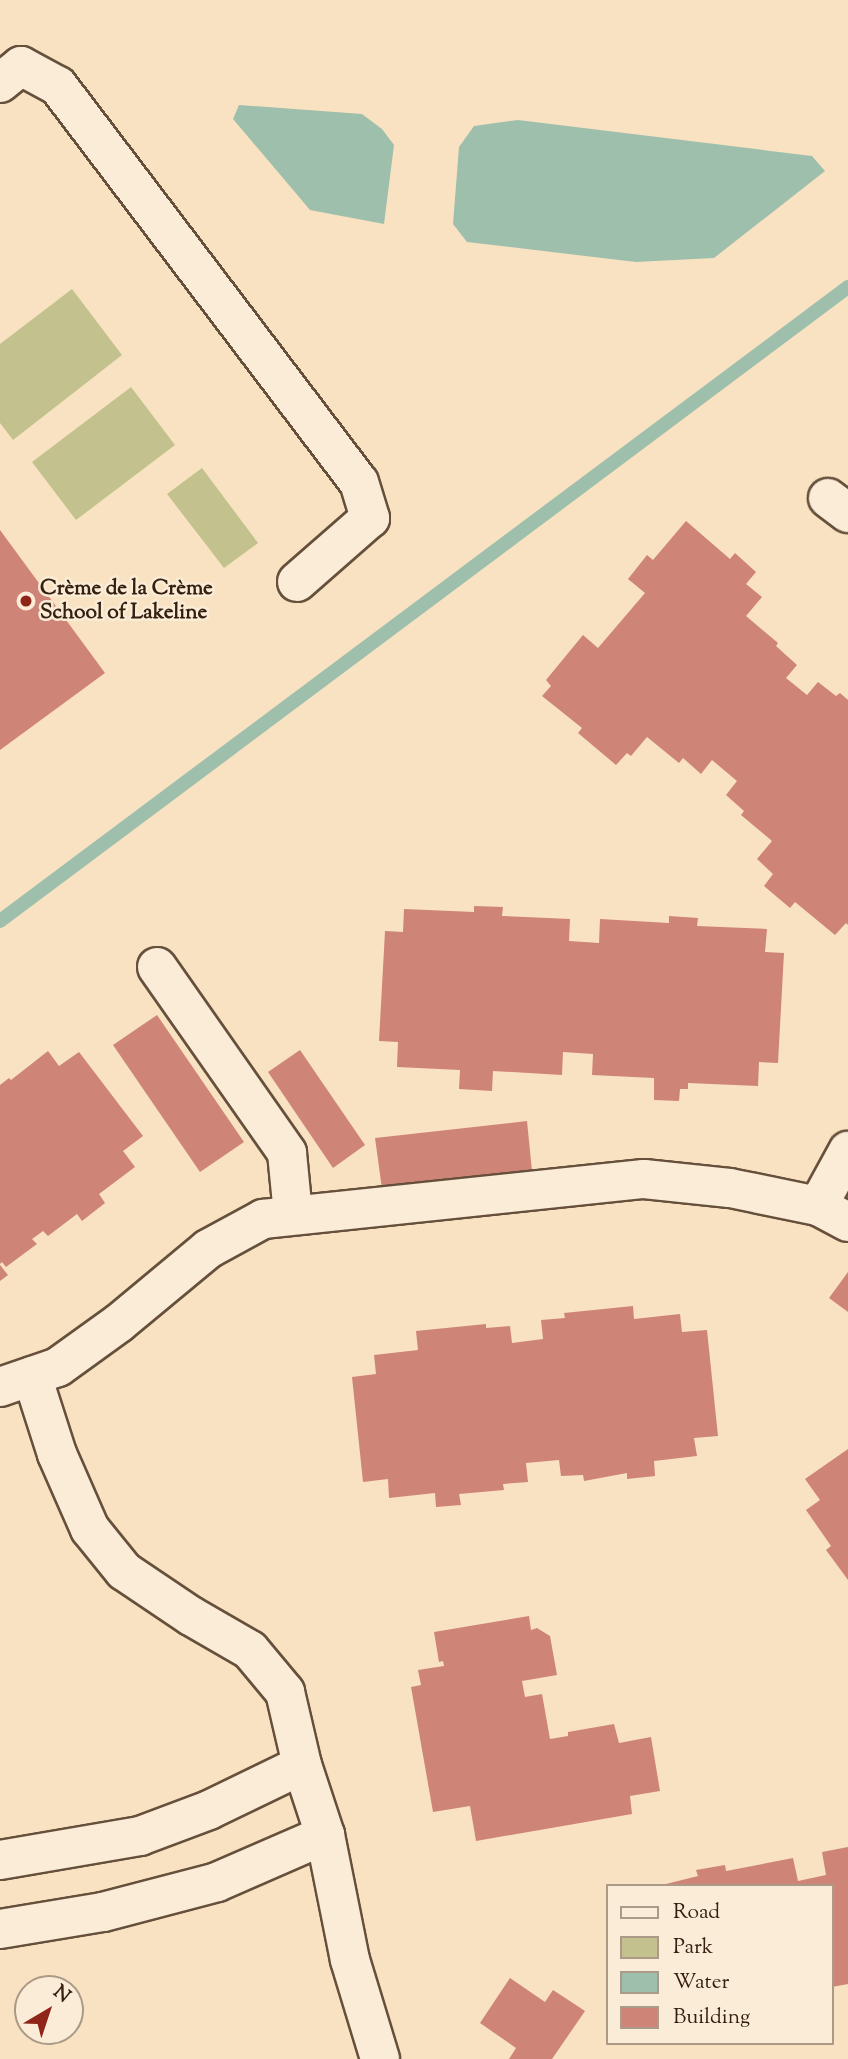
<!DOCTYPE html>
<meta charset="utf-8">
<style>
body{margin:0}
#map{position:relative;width:848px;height:2059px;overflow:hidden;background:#f8e2c1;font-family:"Sorts Mill Goudy",serif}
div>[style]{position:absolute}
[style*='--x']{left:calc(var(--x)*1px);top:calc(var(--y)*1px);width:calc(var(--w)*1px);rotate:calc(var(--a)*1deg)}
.green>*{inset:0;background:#c3c28e}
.water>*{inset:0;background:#9fbfad}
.stream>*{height:14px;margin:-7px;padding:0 7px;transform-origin:7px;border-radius:7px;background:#9fbfad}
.building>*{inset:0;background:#cf8478}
.roads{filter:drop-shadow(2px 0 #66503c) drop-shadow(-2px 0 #66503c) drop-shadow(0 2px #66503c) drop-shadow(0 -2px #66503c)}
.minor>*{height:38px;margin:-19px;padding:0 19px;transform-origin:19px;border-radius:19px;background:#faecd7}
.dots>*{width:19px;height:19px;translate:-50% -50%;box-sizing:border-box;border:4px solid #faecd7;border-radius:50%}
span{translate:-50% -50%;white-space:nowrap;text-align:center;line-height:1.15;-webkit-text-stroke:5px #faecd7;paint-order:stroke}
.poi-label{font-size:21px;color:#35200f;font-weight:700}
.left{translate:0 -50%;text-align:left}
.legend{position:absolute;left:606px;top:1884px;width:228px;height:161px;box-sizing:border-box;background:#faecd7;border:2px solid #ab9a87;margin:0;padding:9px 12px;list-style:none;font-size:21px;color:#35200f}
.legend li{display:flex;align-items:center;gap:14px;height:35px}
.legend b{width:35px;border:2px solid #ab9a87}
.north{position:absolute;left:14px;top:1975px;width:70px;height:70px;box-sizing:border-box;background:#faecd7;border:2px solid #ab9a87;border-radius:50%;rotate:39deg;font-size:19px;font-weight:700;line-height:28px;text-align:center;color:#35200f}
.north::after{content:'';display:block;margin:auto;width:24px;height:32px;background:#8f2418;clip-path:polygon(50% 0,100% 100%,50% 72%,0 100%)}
</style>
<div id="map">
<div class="green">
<div style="clip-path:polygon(72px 289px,122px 355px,13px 440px,0 423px,0 344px)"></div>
<div style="clip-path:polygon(131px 387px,175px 445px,76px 520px,32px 462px)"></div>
<div style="clip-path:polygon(202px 468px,258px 543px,224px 568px,167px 494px)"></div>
</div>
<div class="water">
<div style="clip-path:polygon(239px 105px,362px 114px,382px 129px,394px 145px,384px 224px,310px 210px,233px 119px)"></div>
<div style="clip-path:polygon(518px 120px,812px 156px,825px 171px,714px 258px,636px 262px,467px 242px,453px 224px,459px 147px,474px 126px)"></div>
</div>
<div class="stream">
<div style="--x:0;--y:921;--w:1059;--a:-36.78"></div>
</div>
<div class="building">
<div style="clip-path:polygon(686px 521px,730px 559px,735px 553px,756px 572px,746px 584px,762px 597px,746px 616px,778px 643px,776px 646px,797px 665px,786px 678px,807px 695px,818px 682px,836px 696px,840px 693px,848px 700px,848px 925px,846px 923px,835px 935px,795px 902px,790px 908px,764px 886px,773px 874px,757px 859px,772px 841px,741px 815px,744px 811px,726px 795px,737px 781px,712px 760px,701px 774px,683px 758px,679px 763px,647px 737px,631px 756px,627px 753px,616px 765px,578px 733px,582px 728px,542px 696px,551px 686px,546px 680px,583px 635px,598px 648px,645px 593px,628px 579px,647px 555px,653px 560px)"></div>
<div style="clip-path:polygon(0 530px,105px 673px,0 750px)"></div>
<div style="clip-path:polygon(474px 906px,503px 907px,502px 916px,570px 919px,569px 941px,599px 943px,600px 919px,669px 923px,669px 916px,698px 918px,697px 926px,767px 929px,765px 952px,784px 953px,778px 1063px,759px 1062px,758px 1086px,688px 1083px,688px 1089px,680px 1089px,679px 1101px,654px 1100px,654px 1078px,592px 1075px,593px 1054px,563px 1052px,562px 1075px,493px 1071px,492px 1091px,459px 1089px,460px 1070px,397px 1067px,398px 1042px,379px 1041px,385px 931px,403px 932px,404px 909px,474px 912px)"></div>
<div style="clip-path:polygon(157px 1015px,244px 1142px,200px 1172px,113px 1045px)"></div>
<div style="clip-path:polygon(300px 1050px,365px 1145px,333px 1168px,268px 1072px)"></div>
<div style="clip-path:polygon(48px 1051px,59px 1066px,79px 1052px,143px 1136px,123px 1151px,135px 1167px,99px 1194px,105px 1203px,82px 1221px,77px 1214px,48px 1236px,43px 1231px,32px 1239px,37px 1244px,6px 1267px,2px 1262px,0 1264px,0 1085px,9px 1078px,11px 1080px)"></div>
<div style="clip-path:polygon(527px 1121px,532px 1171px,382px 1189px,375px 1138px)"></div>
<div style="clip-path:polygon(0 1265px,8px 1275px,0 1281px)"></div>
<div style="clip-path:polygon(848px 1272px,848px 1312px,829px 1298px)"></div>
<div style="clip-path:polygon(633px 1306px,634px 1319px,680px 1314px,682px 1332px,707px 1330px,718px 1436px,694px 1438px,697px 1456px,654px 1461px,655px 1476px,627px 1479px,627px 1473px,584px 1481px,583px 1475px,561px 1476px,559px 1460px,526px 1463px,528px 1482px,503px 1484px,504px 1490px,459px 1494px,461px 1505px,436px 1507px,435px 1493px,389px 1498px,388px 1479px,363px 1482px,352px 1377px,376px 1374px,374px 1355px,418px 1350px,416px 1331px,486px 1324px,486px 1328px,510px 1326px,512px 1343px,543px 1339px,541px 1320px,565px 1318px,564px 1313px)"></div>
<div style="clip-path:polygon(848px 1449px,848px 1580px,826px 1550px,831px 1546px,806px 1510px,820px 1500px,805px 1479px)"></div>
<div style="clip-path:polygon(529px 1616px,531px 1630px,537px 1628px,550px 1636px,557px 1675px,522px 1681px,525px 1697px,542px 1694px,550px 1739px,568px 1736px,568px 1732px,614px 1724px,619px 1743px,651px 1737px,660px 1791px,630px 1796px,632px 1814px,476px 1841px,470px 1806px,433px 1812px,411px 1687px,421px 1685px,418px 1670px,444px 1666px,443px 1661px,439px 1662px,434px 1632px)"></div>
<div style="clip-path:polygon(848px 1847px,848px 1984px,832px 1987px,832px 1886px,658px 1886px,698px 1876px,696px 1870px,725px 1865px,726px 1871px,793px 1858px,798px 1881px,826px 1875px,822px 1852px)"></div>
<div style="clip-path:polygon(510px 1978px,545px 2002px,553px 1990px,585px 2011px,552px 2059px,509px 2059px,516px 2048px,480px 2023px)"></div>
</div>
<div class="roads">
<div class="minor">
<div style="--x:0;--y:83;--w:27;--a:-39"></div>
<div style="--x:21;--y:66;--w:42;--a:28.4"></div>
<div style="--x:58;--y:86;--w:497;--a:52.8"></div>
<div style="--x:359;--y:482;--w:38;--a:73"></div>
<div style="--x:370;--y:518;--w:97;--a:138.8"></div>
<div style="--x:828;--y:498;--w:25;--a:37"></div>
<div style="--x:157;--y:967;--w:227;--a:55"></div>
<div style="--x:287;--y:1153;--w:61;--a:84.4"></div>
<div style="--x:818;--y:1206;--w:63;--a:-61.4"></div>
<div style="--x:32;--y:1376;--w:82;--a:72.2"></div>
<div style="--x:57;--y:1454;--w:82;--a:66.3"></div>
<div style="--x:90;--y:1529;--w:54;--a:51"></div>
<div style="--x:124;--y:1571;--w:81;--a:33.9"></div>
<div style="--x:191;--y:1616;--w:68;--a:30"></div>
<div style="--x:250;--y:1650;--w:55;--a:50.2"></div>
<div style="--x:285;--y:1692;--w:75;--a:76.9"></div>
<div style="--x:302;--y:1765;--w:74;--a:71.8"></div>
<div style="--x:325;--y:1835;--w:127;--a:78.7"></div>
<div style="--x:350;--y:1960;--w:103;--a:73.1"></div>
<div style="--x:0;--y:1387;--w:61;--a:-19"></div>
<div style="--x:58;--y:1367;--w:75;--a:-35.8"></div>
<div style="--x:119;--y:1323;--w:116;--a:-39.7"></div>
<div style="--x:208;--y:1249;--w:63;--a:-28.6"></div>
<div style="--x:263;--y:1219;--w:383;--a:-6"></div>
<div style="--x:644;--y:1179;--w:86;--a:6"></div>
<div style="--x:730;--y:1188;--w:90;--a:11.6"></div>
<div style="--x:818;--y:1206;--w:34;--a:28"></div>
<div style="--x:0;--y:1860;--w:142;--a:-9.7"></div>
<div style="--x:140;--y:1836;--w:74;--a:-20.6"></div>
<div style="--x:209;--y:1810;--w:103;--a:-25.8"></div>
<div style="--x:0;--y:1929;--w:104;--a:-9.4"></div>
<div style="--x:103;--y:1912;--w:118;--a:-14.7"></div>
<div style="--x:217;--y:1882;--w:118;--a:-23.5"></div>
</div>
</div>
<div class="dots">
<div style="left:26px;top:601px;background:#8f2418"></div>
</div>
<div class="poi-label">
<span class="left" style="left:40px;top:601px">Crème de la Crème<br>School of Lakeline</span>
</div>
<ul class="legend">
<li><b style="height:9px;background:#faecd7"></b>Road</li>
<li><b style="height:19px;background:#c3c28e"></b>Park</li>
<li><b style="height:19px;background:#9fbfad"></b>Water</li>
<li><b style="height:19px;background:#cf8478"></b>Building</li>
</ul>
<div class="north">N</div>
</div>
